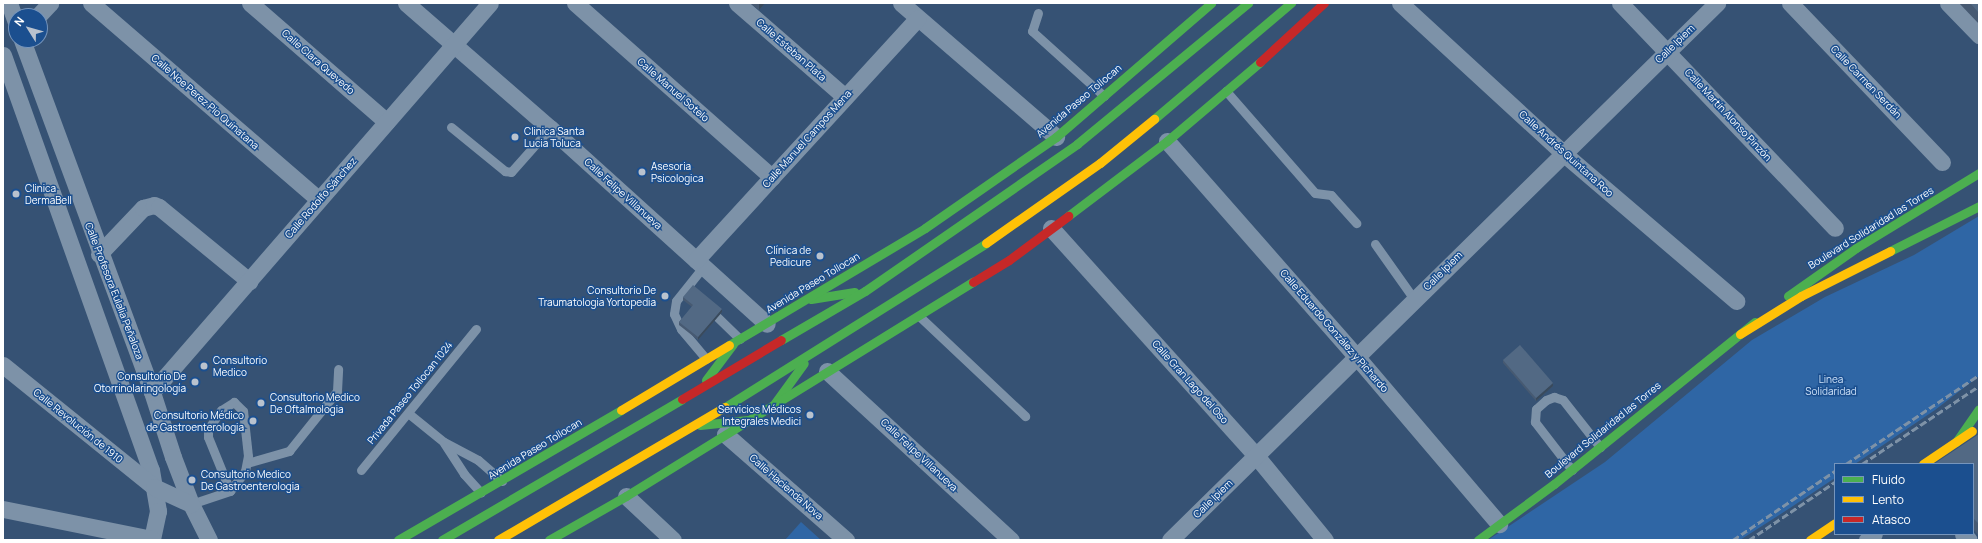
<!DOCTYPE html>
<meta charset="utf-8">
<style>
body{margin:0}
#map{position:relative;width:1982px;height:543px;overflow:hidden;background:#365274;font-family:Manrope,sans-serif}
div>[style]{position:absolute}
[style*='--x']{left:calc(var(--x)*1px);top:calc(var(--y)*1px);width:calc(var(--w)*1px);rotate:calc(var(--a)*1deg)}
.green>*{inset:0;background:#2f66a5}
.lane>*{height:9px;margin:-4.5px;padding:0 4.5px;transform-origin:4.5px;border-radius:4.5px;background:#7d92a8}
.street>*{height:17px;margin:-8.5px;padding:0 8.5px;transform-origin:8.5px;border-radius:8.5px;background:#7d92a8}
.fast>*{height:9px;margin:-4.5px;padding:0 4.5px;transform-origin:4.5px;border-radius:4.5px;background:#4caf50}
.slow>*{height:9px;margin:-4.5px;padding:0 4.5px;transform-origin:4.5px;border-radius:4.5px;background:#ffc107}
.jam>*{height:9px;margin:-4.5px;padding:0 4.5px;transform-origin:4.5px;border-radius:4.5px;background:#c62828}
.rail>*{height:3px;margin-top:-1.5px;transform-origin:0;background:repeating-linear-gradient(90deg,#7e92a7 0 7px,transparent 0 10px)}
.wall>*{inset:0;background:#475a72}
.shaded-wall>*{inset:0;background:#394a5c}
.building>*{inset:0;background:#526984}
.dots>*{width:11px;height:11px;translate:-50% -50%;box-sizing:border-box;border:2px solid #1b4f8f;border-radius:50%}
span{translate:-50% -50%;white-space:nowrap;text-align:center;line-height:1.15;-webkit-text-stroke:3px #1b4f8f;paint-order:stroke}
.street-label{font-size:10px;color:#fff}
.poi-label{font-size:10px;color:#fff}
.left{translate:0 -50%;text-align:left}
.right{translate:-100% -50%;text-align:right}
.park-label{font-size:10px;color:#cfe3fa}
.frame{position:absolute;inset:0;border:4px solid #fff;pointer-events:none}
.legend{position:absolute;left:1834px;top:463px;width:140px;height:72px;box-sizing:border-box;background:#1b4f8f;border:1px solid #7695bc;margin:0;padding:5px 7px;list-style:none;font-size:12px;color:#fff}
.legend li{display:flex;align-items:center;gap:8px;height:20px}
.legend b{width:20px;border:1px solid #7695bc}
.north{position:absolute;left:8px;top:8px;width:40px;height:40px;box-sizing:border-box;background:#1b4f8f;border:1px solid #7695bc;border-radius:50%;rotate:307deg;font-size:11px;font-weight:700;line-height:16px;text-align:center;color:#fff}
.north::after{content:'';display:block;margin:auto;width:14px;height:18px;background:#b9c2ce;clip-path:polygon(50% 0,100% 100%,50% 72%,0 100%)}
</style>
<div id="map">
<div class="green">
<div style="clip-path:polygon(1979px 216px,1979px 376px,1935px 410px,1855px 464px,1835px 464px,1835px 478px,1790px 508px,1740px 540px,1488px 540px,1605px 462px,1752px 340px,1825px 297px,1914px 255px)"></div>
<div style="clip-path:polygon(801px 522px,821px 540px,785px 540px)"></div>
</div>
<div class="lane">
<div style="--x:1038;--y:13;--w:19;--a:108"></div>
<div style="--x:1032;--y:31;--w:97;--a:42.1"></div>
<div style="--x:1226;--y:91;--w:135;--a:48.9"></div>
<div style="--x:1315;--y:193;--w:16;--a:7"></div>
<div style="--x:1331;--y:195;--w:38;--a:48"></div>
<div style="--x:451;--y:127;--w:70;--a:39.2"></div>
<div style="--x:505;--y:171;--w:6;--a:9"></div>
<div style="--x:511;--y:172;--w:59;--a:-48.4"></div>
<div style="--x:1375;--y:244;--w:67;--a:54.7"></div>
<div style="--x:703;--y:267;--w:43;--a:128.5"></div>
<div style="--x:676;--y:301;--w:13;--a:99"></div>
<div style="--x:674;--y:314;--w:17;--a:65"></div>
<div style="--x:681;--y:329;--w:39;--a:50"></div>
<div style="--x:709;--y:309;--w:43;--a:44.1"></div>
<div style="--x:919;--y:316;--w:146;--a:43.3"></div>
<div style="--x:408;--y:413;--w:46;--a:38.9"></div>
<div style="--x:444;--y:442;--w:38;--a:28"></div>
<div style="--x:478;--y:460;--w:32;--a:41"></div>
<div style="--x:444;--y:443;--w:37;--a:57"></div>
<div style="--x:464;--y:474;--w:25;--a:48"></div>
<div style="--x:247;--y:463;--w:44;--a:-15.9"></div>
<div style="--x:289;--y:451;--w:77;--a:-51.3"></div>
<div style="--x:337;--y:391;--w:22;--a:-87"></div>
<div style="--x:361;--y:470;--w:182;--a:-50.8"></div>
<div style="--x:1572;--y:470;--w:61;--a:-127.6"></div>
<div style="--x:1535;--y:422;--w:13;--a:-86"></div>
<div style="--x:1536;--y:409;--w:13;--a:-42"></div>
<div style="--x:1546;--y:400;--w:9;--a:-21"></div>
<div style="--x:1554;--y:397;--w:9;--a:18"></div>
<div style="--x:1563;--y:400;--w:60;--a:51.8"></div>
<div style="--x:191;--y:504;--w:41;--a:-18.4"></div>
<div style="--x:230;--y:491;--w:25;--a:-53"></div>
<div style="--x:245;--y:471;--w:15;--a:-79"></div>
<div style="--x:248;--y:456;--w:45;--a:-96.3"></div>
<div style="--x:243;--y:411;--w:13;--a:-135"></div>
<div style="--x:234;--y:402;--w:15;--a:148"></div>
<div style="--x:221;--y:410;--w:23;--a:124"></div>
<div style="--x:208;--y:429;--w:8;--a:90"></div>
<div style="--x:208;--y:437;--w:58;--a:67.8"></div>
</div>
<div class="street">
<div style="--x:9;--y:3;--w:20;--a:70"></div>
<div style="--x:91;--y:3;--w:301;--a:40.8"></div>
<div style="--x:250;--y:3;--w:181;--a:41"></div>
<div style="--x:406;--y:3;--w:191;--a:41"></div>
<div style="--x:550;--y:128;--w:292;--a:42.1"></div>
<div style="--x:575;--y:3;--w:263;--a:41.5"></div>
<div style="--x:737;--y:3;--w:143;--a:41"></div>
<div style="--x:901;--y:3;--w:205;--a:40.8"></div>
<div style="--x:1400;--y:3;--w:222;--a:42.6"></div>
<div style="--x:1563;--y:153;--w:228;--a:40.5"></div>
<div style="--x:1620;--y:3;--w:311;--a:46.3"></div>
<div style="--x:1790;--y:3;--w:220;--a:46.3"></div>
<div style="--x:1948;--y:3;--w:45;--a:45.9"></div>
<div style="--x:38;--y:16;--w:18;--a:-47"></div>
<div style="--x:22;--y:40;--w:375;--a:69.7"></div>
<div style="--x:152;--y:392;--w:68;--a:72.1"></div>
<div style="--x:173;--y:457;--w:50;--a:69"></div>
<div style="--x:191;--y:504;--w:40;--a:63.4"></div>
<div style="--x:3;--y:55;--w:441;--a:70.4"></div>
<div style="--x:151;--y:470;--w:42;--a:80.3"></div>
<div style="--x:158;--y:511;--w:30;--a:102"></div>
<div style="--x:1167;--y:141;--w:286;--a:48.7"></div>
<div style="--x:1356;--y:356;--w:221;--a:49.6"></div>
<div style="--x:1051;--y:228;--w:308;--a:48"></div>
<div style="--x:1257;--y:457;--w:107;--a:50.7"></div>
<div style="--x:99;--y:254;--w:64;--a:-46.3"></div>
<div style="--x:143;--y:208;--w:11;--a:-15"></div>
<div style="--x:154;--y:205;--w:5;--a:22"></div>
<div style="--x:159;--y:207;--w:117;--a:39.4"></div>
<div style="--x:696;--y:260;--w:328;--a:-47.5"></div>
<div style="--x:3;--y:365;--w:194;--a:38.9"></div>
<div style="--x:154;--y:487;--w:41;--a:24.7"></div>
<div style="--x:827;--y:371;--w:250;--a:42.6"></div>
<div style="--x:152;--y:392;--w:515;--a:-49.01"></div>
<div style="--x:725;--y:434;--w:161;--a:41.2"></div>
<div style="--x:626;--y:496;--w:64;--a:43.1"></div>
<div style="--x:3;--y:509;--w:152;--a:11.4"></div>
<div style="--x:1963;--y:534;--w:8;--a:45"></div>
<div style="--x:1170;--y:540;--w:767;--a:-44.47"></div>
<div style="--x:1867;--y:540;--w:9;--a:-41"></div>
</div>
<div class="fast">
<div style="--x:1154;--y:119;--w:180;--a:-40.3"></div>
<div style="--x:1068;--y:216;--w:124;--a:-37.1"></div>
<div style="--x:1167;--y:141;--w:122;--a:-40.3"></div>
<div style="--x:1890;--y:251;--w:100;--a:-26.8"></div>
<div style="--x:1788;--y:296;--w:83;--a:-35.2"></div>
<div style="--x:1856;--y:248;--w:144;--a:-31.4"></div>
<div style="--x:811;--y:299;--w:44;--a:-9.2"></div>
<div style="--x:781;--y:340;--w:97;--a:-30.3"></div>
<div style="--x:865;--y:291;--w:258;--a:-34.7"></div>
<div style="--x:1077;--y:144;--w:222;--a:-39.5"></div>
<div style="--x:729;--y:345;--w:228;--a:-30.8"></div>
<div style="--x:925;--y:228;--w:160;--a:-34.8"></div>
<div style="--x:1056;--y:137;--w:205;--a:-40.8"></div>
<div style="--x:706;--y:380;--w:45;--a:-53.1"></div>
<div style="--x:775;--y:403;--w:49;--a:-54.1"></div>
<div style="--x:725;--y:407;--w:308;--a:-32.1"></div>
<div style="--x:700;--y:425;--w:48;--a:-5.9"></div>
<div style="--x:1956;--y:442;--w:40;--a:-55.1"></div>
<div style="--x:398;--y:540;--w:258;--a:-30.2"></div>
<div style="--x:442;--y:540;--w:278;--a:-30.4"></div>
<div style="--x:549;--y:540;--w:89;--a:-29.7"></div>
<div style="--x:626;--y:496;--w:408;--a:-31.7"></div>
<div style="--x:1478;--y:540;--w:94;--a:-36.4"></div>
<div style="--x:1554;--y:484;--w:258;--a:-38.9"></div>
</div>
<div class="slow">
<div style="--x:986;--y:243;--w:139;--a:-35.1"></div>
<div style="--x:1100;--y:163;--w:70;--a:-39.2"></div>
<div style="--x:1740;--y:334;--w:72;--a:-31.9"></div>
<div style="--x:1801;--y:296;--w:100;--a:-26.8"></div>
<div style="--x:621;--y:410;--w:126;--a:-31"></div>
<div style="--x:1923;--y:464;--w:59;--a:-34"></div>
<div style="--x:498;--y:540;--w:263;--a:-30.4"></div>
<div style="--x:1810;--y:540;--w:30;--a:-34"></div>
</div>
<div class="jam">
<div style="--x:1260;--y:62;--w:87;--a:-42.7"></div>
<div style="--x:973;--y:282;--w:42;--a:-31.4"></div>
<div style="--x:1009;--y:260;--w:74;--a:-36.7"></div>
<div style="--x:682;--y:399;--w:115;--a:-30.8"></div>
</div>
<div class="rail">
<div style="--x:1846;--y:464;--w:160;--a:-33.8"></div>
<div style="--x:1862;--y:464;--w:141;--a:-33.7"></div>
<div style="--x:1733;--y:540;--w:123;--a:-34.1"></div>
<div style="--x:1749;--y:540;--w:104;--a:-34"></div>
</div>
<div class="wall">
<div style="clip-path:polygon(750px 3px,765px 3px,759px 10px)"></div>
<div style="clip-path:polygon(1959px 3px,1979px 3px,1979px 24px)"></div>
<div style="clip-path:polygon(683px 297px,722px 312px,698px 340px,679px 325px,679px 322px,692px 307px,683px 300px)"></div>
<div style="clip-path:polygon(1503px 360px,1553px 386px,1536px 401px,1503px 363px)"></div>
<div style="clip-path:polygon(1979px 434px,1979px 536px,1973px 529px,1973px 464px)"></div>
</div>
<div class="shaded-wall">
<div style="clip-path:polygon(759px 3px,765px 3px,759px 10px)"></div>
<div style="clip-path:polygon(722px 309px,722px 312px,698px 340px,698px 337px)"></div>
<div style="clip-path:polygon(1553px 383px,1553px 386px,1536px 401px,1536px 398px)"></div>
</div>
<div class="building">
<div style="clip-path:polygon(1970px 3px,1979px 3px,1979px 13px)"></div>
<div style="clip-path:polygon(693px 285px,722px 309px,698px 337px,679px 322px,693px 305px,683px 297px)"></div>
<div style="clip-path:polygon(1520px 345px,1553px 383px,1536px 398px,1503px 360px)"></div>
<div style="clip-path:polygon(1979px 434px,1979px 524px,1973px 518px,1973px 464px,1934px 464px)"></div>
</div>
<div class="dots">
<div style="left:515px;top:137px;background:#b9c2ce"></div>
<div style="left:642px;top:172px;background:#b9c2ce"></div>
<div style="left:16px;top:194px;background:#b9c2ce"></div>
<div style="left:820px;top:256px;background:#b9c2ce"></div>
<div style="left:665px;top:296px;background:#b9c2ce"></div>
<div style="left:204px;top:366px;background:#b9c2ce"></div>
<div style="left:195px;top:382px;background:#b9c2ce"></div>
<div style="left:261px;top:403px;background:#b9c2ce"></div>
<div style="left:810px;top:415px;background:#b9c2ce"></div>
<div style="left:253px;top:421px;background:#b9c2ce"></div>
<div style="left:192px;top:480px;background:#b9c2ce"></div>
</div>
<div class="street-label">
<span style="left:1675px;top:44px;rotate:-44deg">Calle Ipiem</span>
<span style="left:791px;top:50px;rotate:41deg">Calle Esteban Plata</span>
<span style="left:318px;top:62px;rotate:41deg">Calle Clara Quevedo</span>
<span style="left:1866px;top:82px;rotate:46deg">Calle Carmen Serdán</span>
<span style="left:673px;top:90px;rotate:41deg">Calle Manuel Sotelo</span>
<span style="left:1079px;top:101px;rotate:-40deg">Avenida Paseo Tollocan</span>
<span style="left:205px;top:102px;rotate:41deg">Calle Noe Perez Pio Quinatana</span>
<span style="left:1728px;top:115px;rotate:47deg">Calle Martín Alonso Pinzón</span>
<span style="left:807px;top:139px;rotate:-48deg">Calle Manuel Campos Mena</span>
<span style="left:1566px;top:154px;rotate:42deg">Calle Andrés Quintana Roo</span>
<span style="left:623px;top:194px;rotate:42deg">Calle Felipe Villanueva</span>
<span style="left:321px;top:198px;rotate:-49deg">Calle Rodolfo Sánchez</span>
<span style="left:1871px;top:228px;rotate:-32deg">Boulevard Solidaridad las Torres</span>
<span style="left:1443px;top:271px;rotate:-45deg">Calle Ipiem</span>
<span style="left:813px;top:283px;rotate:-31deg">Avenida Paseo Tollocan</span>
<span style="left:114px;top:291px;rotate:69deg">Calle Profesora Eulalia Peñaloza</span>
<span style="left:1334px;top:331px;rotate:49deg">Calle Eduardo González y Pichardo</span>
<span style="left:1190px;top:382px;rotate:48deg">Calle Gran Lago del Oso</span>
<span style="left:410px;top:393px;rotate:-51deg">Privada Paseo Tollocan 1024</span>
<span style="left:78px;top:426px;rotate:39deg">Calle Revolución de 1910</span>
<span style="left:1603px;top:430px;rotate:-39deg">Boulevard Solidaridad las Torres</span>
<span style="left:535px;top:449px;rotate:-31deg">Avenida Paseo Tollocan</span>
<span style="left:919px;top:455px;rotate:43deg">Calle Felipe Villanueva</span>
<span style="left:786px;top:487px;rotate:41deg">Calle Hacienda Nova</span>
<span style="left:1213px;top:499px;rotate:-44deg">Calle Ipiem</span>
</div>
<div class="poi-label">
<span class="left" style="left:524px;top:137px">Clinica Santa<br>Lucia Toluca</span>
<span class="left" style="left:651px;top:172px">Asesoria<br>Psicologica</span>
<span class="left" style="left:25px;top:194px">Clinica<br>DermaBell</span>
<span class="right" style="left:811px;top:256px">Clínica de<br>Pedicure</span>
<span class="right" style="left:656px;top:296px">Consultorio De<br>Traumatologia Yortopedia</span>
<span class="left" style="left:213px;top:366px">Consultorio<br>Medico</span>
<span class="right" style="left:186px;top:382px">Consultorio De<br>Otorrinolaringología</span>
<span class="left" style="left:270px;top:403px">Consultorio Medico<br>De Oftalmologia</span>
<span class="right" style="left:801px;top:415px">Servicios Médicos<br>Integrales Medici</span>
<span class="right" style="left:244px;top:421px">Consultorio Médico<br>de Gastroenterologia</span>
<span class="left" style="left:201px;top:480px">Consultorio Medico<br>De Gastroenterologia</span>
</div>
<div class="park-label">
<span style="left:1831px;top:385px">Linea<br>Solidaridad</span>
</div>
<div class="frame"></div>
<ul class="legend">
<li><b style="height:5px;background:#4caf50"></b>Fluido</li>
<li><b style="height:5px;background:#ffc107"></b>Lento</li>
<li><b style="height:5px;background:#c62828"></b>Atasco</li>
</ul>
<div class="north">N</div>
</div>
